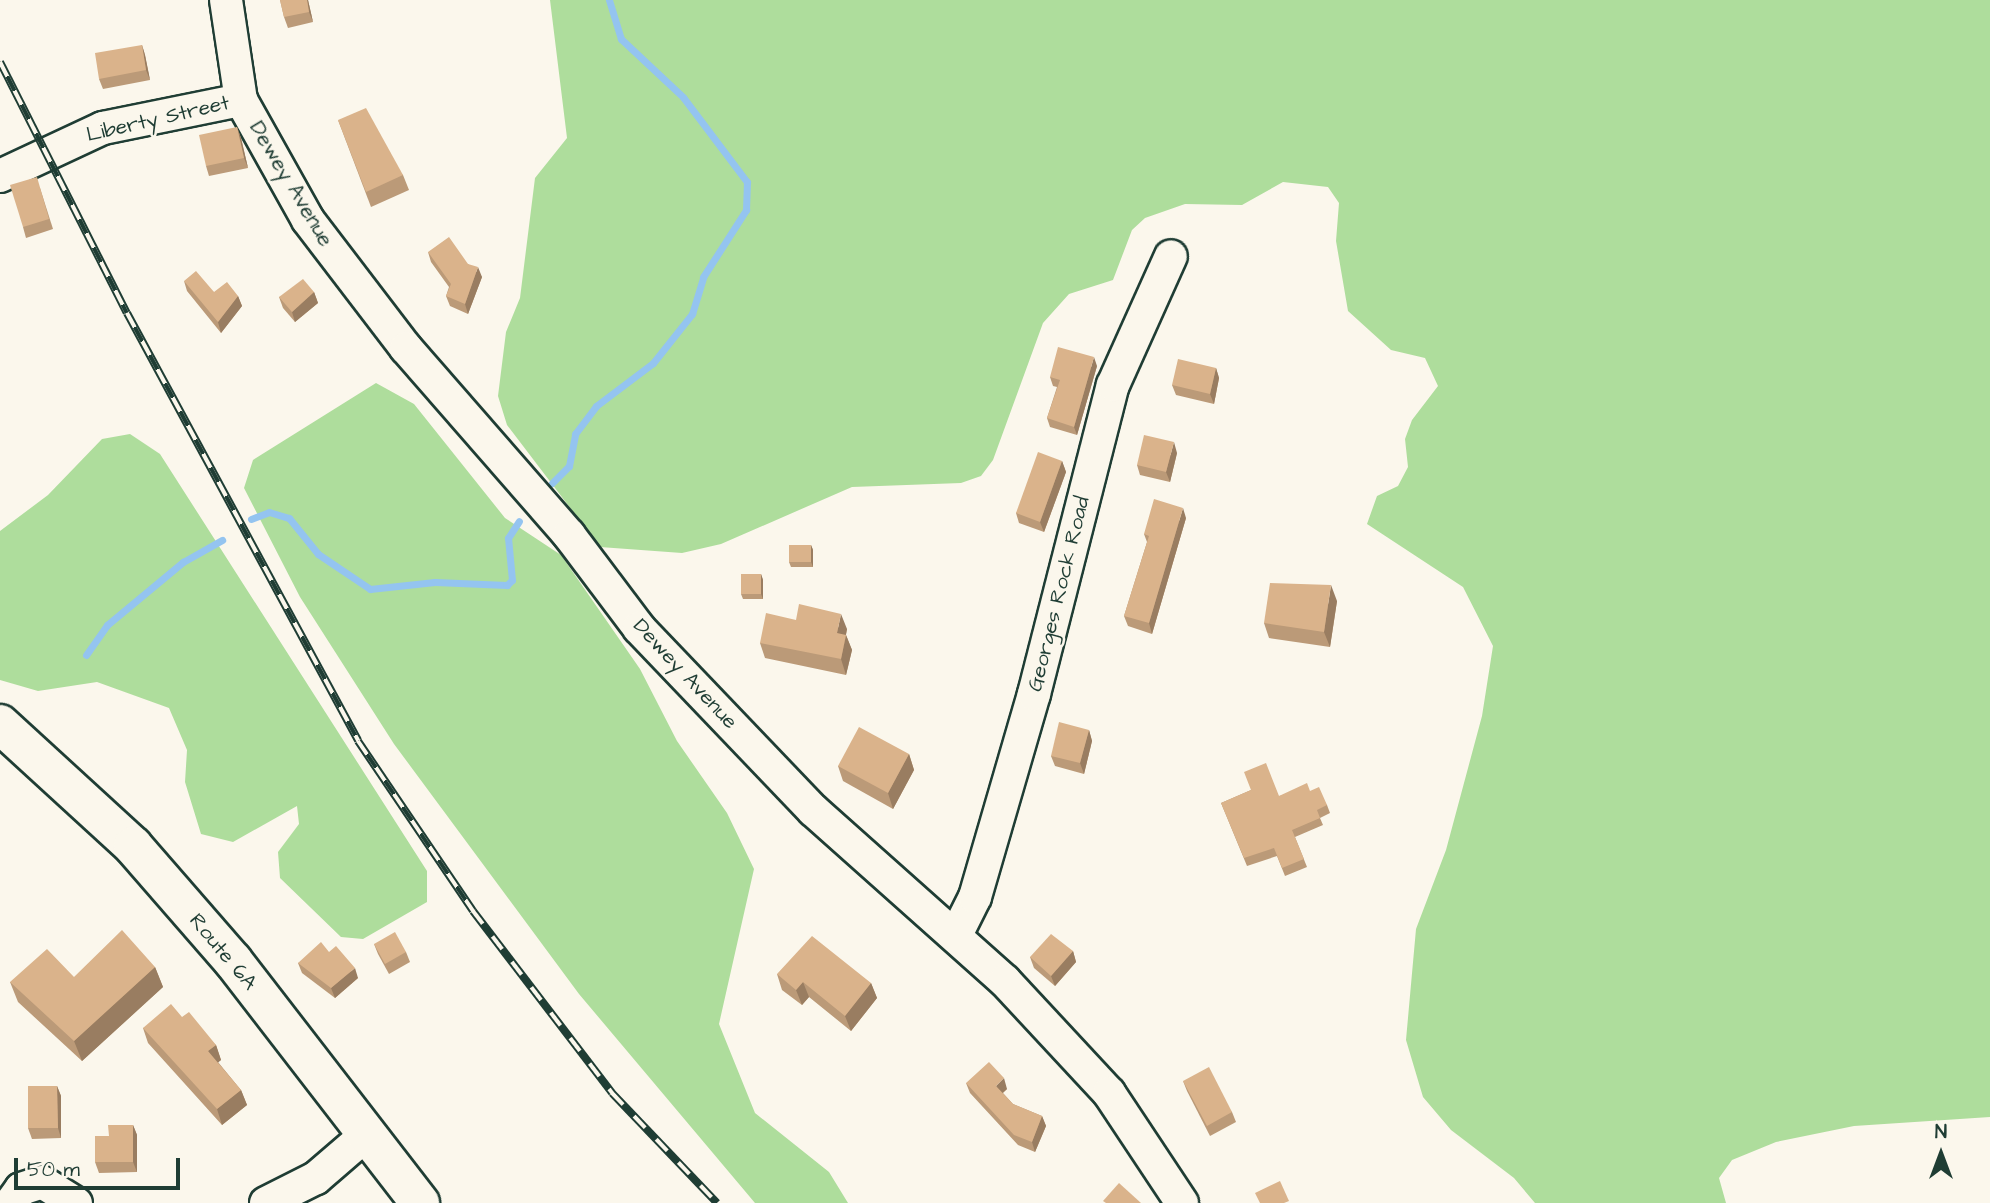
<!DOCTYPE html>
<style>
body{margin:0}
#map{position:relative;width:1990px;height:1203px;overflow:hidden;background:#fbf7ec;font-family:"Architects Daughter",sans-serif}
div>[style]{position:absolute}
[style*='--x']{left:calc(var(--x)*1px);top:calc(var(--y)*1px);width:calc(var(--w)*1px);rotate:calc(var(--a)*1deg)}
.green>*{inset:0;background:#aedd9c}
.stream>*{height:7px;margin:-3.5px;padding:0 3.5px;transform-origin:3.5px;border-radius:3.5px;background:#94c4f0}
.roads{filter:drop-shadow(2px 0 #1f3d34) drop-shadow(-2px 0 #1f3d34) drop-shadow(0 2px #1f3d34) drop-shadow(0 -2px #1f3d34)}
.minor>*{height:32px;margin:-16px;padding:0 16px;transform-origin:16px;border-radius:16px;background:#fbf7ec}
.major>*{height:38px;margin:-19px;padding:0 19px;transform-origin:19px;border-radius:19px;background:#fbf7ec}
.rail>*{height:8px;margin-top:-4px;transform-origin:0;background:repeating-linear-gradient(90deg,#fbf7ec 0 16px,#1f3d34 0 32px);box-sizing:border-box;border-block:2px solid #1f3d34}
.wall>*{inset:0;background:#bb9a78}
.shaded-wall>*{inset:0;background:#997d61}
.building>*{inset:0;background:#dab38b}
span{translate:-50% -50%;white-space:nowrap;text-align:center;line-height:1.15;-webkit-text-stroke:5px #fbf7ec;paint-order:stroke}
.street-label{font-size:21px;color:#1f3d34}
.north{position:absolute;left:1906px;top:1119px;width:70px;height:70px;-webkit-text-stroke:5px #fbf7ec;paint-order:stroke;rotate:0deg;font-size:19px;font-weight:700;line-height:28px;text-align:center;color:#1f3d34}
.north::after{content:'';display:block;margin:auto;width:24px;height:32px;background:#1f3d34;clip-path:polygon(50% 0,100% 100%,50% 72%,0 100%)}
.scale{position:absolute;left:14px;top:1158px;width:166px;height:32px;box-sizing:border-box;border:4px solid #1f3d34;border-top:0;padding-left:9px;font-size:21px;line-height:24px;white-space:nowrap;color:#1f3d34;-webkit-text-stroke:5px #fbf7ec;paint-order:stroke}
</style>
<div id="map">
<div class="green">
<div style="clip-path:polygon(550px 0,1990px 0,1990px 1117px,1854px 1126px,1776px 1142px,1732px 1160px,1719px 1178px,1726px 1203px,1535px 1203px,1514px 1178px,1451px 1130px,1423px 1097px,1406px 1040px,1416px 929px,1446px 850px,1482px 716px,1493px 646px,1463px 587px,1367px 524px,1377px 496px,1398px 486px,1408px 467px,1405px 439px,1412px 420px,1438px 386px,1425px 358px,1391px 350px,1348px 311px,1336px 241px,1339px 203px,1328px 187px,1283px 182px,1242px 205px,1185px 204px,1145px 218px,1132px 230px,1113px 280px,1069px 294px,1043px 323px,993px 460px,981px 476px,961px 483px,852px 487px,721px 544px,682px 553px,600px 547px,507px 425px,498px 396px,506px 332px,520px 298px,535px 178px,567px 138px)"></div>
<div style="clip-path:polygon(376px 383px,414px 404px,505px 518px,561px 555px,640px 669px,677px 741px,727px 813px,754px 869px,719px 1024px,755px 1113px,829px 1172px,848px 1203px,755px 1203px,579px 994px,394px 744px,300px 597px,244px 488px,253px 460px)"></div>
<div style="clip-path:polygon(130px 434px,160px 454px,427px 871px,427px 902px,363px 939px,341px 937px,280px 878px,278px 852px,299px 824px,297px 806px,233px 842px,201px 834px,185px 782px,187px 750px,169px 708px,97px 682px,38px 691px,0 680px,0 531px,48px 495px,102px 439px)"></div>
</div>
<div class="stream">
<div style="--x:552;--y:483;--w:24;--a:-45"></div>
<div style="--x:569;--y:466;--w:33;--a:-79"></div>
<div style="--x:575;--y:434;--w:35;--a:-53"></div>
<div style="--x:596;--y:406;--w:71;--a:-37"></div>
<div style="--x:653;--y:363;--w:63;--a:-51.5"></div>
<div style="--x:692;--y:314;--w:39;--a:-73"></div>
<div style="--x:703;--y:277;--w:80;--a:-57.3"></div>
<div style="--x:746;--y:210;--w:28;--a:-88"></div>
<div style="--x:747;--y:182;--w:106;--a:-127"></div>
<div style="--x:683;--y:97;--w:85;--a:-136.9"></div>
<div style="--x:621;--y:39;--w:41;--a:-107.1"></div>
<div style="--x:251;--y:519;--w:19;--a:-21"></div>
<div style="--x:269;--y:512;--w:21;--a:17"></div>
<div style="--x:289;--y:518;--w:46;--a:51.1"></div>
<div style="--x:318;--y:554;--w:63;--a:33.9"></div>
<div style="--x:370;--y:589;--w:65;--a:-6.1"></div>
<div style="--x:435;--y:582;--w:72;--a:2.4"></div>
<div style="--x:507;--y:585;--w:7;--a:-45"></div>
<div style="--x:512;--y:580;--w:42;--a:-95.4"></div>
<div style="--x:508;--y:538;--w:20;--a:-57"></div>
<div style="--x:86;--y:655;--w:37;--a:-55"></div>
<div style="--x:107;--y:625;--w:99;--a:-39.7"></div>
<div style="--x:183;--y:562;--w:45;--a:-29.4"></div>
</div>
<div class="roads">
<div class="minor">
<div style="--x:226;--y:0;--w:101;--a:81.5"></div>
<div style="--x:241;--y:100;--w:137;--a:60.8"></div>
<div style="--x:308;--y:220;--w:161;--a:52.6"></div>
<div style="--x:406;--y:348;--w:248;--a:48.9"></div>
<div style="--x:569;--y:535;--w:116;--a:53"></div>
<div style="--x:639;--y:628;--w:252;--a:46.3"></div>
<div style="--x:813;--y:810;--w:257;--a:41.7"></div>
<div style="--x:1005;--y:981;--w:153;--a:47.1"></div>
<div style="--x:1109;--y:1093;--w:132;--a:56.4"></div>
<div style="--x:0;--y:176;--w:114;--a:-25"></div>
<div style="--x:103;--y:128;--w:141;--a:-11.5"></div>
<div style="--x:956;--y:935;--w:42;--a:-63.4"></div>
<div style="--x:975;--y:897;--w:211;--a:-73.8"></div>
<div style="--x:1034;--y:694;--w:319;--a:-75.7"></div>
<div style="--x:1113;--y:385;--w:141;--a:-65.8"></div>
<div style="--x:11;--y:1203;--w:17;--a:-54"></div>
<div style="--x:21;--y:1189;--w:22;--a:-18"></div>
<div style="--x:42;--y:1182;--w:40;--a:32"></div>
<div style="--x:266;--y:1203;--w:56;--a:-26.6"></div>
<div style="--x:316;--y:1178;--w:66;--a:-40.7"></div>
</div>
<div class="major">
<div style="--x:0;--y:724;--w:180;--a:42.5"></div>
<div style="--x:133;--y:846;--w:152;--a:49"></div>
<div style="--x:233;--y:961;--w:306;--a:52.3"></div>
</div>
</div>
<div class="rail">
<div style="--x:0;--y:62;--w:281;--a:63.2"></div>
<div style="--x:127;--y:313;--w:486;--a:61.6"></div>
<div style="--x:358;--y:741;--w:205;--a:55.9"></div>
<div style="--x:473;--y:911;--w:229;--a:52.6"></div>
<div style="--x:612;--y:1093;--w:152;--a:46.3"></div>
</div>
<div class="wall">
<div style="clip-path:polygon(280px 0,308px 0,313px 22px,288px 28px,284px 17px)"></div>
<div style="clip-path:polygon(142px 45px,145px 55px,150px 80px,103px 89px,99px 79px)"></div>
<div style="clip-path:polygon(338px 120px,403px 175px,409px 190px,371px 207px)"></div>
<div style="clip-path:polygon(237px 127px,241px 138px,248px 168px,209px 176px,206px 166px)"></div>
<div style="clip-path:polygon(40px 188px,53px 229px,26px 238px,23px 227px)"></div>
<div style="clip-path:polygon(428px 252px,468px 264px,482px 277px,468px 314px,450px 306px,446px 296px,449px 287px,431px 262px)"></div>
<div style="clip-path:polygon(184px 281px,214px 292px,238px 296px,242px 306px,221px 333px,187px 291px)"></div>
<div style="clip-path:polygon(314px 292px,318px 303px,295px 322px,283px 308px,279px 297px)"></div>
<div style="clip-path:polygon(1097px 366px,1077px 435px,1050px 427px,1047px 418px,1057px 387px,1053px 386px,1050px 377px)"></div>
<div style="clip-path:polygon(1216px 368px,1219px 378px,1214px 404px,1176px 395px,1172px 385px)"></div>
<div style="clip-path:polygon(1177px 453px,1170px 482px,1140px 475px,1137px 465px)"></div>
<div style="clip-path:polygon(1062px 461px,1066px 472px,1044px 532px,1019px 523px,1016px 513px)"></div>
<div style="clip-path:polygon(1186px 518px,1152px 634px,1128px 626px,1124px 616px,1147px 542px,1144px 534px)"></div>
<div style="clip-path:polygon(811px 545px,813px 550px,813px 567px,791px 567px,789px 562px)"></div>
<div style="clip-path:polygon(761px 574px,763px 580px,763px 599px,743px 599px,741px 594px)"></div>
<div style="clip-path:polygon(1337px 601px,1330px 647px,1269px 638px,1264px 623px)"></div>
<div style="clip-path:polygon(796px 620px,847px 629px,846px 635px,852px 650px,846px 675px,765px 658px,760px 643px)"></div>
<div style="clip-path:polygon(1089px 730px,1092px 741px,1084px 774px,1055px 766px,1051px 756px)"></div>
<div style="clip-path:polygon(909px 754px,914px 770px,893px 809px,843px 781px,838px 766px)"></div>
<div style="clip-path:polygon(1251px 790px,1279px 796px,1310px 791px,1327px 805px,1330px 813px,1320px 818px,1323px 825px,1295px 837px,1307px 867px,1285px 876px,1277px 856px,1247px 866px,1221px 803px)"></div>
<div style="clip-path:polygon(374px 944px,406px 952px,410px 962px,389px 974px,378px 954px)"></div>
<div style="clip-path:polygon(1073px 951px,1076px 962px,1055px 986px,1034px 968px,1030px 957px)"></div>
<div style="clip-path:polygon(329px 952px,358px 978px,335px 998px,302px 973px,298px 963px)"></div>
<div style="clip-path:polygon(155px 967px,163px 987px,82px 1061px,18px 1002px,10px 982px,74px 977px)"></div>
<div style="clip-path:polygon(777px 974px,871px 983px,877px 998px,851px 1031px,809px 997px,802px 1005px,782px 990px)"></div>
<div style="clip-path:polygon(182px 1017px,216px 1045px,221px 1060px,218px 1062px,241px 1090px,247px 1105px,222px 1125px,148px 1043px,143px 1028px)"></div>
<div style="clip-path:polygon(1183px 1081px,1232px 1112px,1236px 1122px,1210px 1136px,1187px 1091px)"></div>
<div style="clip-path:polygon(966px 1083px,1007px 1089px,1003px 1093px,1013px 1104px,1042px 1116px,1046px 1126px,1035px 1152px,1018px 1145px,970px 1093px)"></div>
<div style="clip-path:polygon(57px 1086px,61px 1096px,61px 1138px,32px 1139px,28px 1128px)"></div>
<div style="clip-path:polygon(133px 1125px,137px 1135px,137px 1172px,99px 1173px,95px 1162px,109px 1136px)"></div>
</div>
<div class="shaded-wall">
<div style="clip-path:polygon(307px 0,308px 0,313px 22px,309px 12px)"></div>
<div style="clip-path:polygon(142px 45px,145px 55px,150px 80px,146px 70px)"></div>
<div style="clip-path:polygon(237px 127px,241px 138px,248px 168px,244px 158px)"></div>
<div style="clip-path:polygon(478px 267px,482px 277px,468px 314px,465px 304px)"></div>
<div style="clip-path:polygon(314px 292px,318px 303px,295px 322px,292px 312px)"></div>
<div style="clip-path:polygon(238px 296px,242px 306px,221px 333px,218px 322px)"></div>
<div style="clip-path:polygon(1094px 357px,1097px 366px,1077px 435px,1074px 427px)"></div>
<div style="clip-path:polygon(1216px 368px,1219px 378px,1214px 404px,1210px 394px)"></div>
<div style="clip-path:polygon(1174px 442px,1177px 453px,1170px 482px,1166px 472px)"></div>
<div style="clip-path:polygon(1062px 461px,1066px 472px,1044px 532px,1040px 522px)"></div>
<div style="clip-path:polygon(1183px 508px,1186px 518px,1152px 634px,1149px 623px)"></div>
<div style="clip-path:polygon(811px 545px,813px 550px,813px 567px,811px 562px)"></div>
<div style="clip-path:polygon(761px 574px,763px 580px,763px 599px,761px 594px)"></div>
<div style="clip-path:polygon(1331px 585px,1337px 601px,1330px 647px,1324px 632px)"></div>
<div style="clip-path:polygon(841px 614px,847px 629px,843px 648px,837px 633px)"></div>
<div style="clip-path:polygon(846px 635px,852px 650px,846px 675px,841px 659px)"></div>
<div style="clip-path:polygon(1089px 730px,1092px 741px,1084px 774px,1080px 763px)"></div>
<div style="clip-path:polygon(909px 754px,914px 770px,893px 809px,888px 793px)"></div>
<div style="clip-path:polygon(1073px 951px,1076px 962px,1055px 986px,1051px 976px)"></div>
<div style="clip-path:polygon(155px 967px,163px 987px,82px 1061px,74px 1041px)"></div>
<div style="clip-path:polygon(355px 968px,358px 978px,335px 998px,331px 988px)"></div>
<div style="clip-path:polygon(803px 982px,809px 997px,802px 1005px,796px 990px)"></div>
<div style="clip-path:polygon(871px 983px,877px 998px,851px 1031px,845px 1016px)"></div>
<div style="clip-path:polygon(216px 1045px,221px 1060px,214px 1066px,208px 1051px)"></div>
<div style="clip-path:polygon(1004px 1078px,1007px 1089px,999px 1096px,996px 1086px)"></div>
<div style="clip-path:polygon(57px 1086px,61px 1096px,61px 1138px,58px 1128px)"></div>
<div style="clip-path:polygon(241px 1090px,247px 1105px,222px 1125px,217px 1109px)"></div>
<div style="clip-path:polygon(1042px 1116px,1046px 1126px,1035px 1152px,1032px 1142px)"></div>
<div style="clip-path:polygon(133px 1125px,137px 1135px,137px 1172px,133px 1162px)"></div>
</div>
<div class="building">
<div style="clip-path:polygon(280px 0,307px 0,309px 12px,284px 17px)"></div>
<div style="clip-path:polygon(142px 45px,146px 70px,99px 79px,95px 53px)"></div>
<div style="clip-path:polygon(366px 108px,403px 175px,366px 192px,338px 120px)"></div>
<div style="clip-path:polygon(237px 127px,244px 158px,206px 166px,199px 135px)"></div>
<div style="clip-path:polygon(37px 177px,49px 219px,23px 227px,10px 185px)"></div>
<div style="clip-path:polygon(449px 237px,468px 264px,478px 267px,465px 304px,446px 296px,451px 284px,428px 252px)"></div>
<div style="clip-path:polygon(196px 271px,214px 292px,227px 282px,238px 296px,218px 322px,184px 281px)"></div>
<div style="clip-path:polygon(303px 279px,314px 292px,292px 312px,279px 297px)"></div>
<div style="clip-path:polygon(1058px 347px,1094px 357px,1074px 427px,1047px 418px,1060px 380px,1050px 377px)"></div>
<div style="clip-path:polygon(1178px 359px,1216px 368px,1210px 394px,1172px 385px)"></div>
<div style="clip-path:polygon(1144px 435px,1174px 442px,1166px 472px,1137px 465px)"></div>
<div style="clip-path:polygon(1038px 452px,1062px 461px,1040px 522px,1016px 513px)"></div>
<div style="clip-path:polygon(1154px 499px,1183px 508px,1149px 623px,1124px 616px,1149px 536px,1144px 534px)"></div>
<div style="clip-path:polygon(789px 545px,811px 545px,811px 562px,789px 562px)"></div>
<div style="clip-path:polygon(741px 574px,761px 574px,761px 594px,741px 594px)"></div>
<div style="clip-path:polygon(1270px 583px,1331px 585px,1324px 632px,1264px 623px)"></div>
<div style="clip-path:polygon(799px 604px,841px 614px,837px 633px,846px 635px,841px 659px,760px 643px,766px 613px,796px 620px)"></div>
<div style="clip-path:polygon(1059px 722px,1089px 730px,1080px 763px,1051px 756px)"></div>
<div style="clip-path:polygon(859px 727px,909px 754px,888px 793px,838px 766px)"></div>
<div style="clip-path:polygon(1266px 763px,1279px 796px,1307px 783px,1310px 791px,1319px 787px,1327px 805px,1317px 810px,1320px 818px,1292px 830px,1304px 859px,1282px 868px,1274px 848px,1244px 858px,1221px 803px,1251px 790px,1244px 772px)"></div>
<div style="clip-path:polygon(122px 930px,155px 967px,74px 1041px,10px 982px,47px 949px,74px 977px)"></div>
<div style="clip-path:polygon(395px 932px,406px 952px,385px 964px,374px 944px)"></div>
<div style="clip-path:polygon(1051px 934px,1073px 951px,1051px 976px,1030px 957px)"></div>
<div style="clip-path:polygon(812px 936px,871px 983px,845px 1016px,803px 982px,796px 990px,777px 974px)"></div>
<div style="clip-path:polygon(321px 942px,329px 952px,336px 946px,355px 968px,331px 988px,298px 963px)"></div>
<div style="clip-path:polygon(171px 1004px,182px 1017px,189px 1012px,216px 1045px,208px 1051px,241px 1090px,217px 1109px,143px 1028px)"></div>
<div style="clip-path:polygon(989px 1062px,1004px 1078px,996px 1086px,1013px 1104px,1042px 1116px,1032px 1142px,1014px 1135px,966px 1083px)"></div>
<div style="clip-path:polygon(1209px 1067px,1232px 1112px,1207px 1126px,1183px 1081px)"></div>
<div style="clip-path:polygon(28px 1086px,57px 1086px,58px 1128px,28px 1128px)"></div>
<div style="clip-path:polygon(108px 1125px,133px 1125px,133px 1162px,95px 1162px,95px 1136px,109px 1136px)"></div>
<div style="clip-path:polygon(1280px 1181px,1289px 1201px,1284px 1203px,1260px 1203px,1255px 1193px)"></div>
<div style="clip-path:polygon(1119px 1183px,1141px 1203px,1106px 1203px,1103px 1201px)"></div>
</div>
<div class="street-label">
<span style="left:158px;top:119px;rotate:-13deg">Liberty Street</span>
<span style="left:291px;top:184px;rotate:59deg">Dewey Avenue</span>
<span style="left:1059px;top:594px;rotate:-76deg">Georges Rock Road</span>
<span style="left:685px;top:674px;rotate:47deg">Dewey Avenue</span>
<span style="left:223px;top:952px;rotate:50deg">Route 6A</span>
</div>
<div class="north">N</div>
<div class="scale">50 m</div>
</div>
